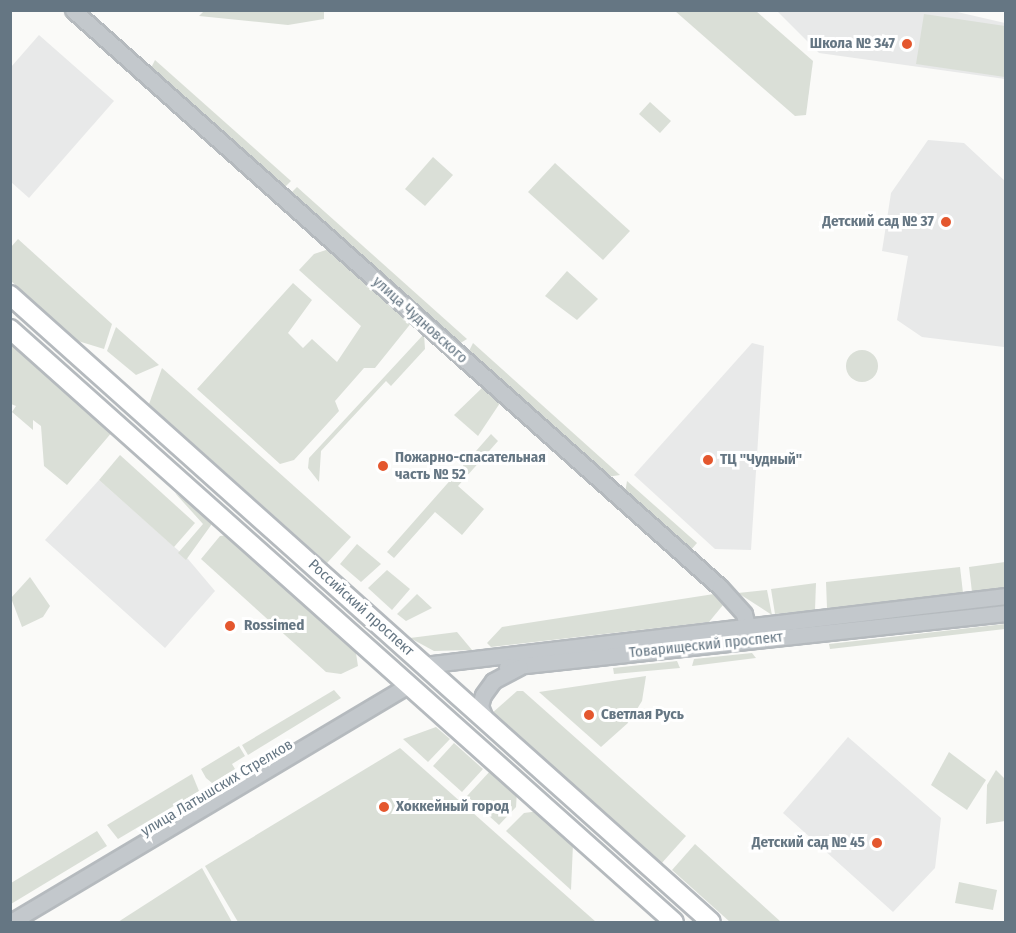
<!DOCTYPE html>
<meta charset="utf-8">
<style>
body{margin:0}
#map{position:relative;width:1016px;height:933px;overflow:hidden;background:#fafaf8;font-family:"Fira Sans Condensed",sans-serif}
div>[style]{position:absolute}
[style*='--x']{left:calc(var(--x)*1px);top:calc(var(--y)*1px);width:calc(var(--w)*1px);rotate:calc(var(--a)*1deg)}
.built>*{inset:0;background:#e8e9e9}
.green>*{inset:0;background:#dadfd7}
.round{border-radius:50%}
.roads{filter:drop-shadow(2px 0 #b5babe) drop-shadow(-2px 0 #b5babe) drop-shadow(0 2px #b5babe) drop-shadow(0 -2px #b5babe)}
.minor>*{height:15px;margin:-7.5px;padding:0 7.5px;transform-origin:7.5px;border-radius:7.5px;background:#c3c8cc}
.major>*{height:18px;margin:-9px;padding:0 9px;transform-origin:9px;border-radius:9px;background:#fff}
.dots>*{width:16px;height:16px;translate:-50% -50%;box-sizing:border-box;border:3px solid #fff;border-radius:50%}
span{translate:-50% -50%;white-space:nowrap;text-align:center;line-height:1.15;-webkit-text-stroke:6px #fff;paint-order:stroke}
.poi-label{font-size:15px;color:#657683;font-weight:700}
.right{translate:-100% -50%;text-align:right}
.left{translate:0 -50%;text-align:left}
.street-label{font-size:15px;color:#657683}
.frame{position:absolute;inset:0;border:12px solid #657683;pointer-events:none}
</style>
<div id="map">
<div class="built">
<div style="clip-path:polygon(777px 11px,953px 11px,1005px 23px,1005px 79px,819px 53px)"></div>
<div style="clip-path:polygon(39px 35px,114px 101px,29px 198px,11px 182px,11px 67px)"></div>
<div style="clip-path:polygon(928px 140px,964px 143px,1005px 181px,1004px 347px,922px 337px,897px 320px,908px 256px,882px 251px,891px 193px)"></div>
<div style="clip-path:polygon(752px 343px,764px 346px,751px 550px,715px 549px,634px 475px)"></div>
<div style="clip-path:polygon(99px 480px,188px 559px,215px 591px,165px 648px,45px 540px)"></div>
<div style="clip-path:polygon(848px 737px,941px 818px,935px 868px,893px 912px,783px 813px)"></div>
</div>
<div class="green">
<div style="clip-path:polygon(324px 11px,324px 19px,288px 25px,199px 16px,204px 11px)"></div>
<div style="clip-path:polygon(675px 11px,756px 11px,813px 61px,806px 115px,795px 116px)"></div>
<div style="clip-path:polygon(924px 14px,1005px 26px,1005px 77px,916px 64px)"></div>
<div style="clip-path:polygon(155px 60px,291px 181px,284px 188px,150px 70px)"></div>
<div style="clip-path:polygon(650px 102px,671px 121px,660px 133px,639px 114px)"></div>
<div style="clip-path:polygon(433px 157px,453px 175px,425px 206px,405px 189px)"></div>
<div style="clip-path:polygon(555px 163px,630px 231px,603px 260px,528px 192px)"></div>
<div style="clip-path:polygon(297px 187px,467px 339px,459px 344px,290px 194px)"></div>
<div style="clip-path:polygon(18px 239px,112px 324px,104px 349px,78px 341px,11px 281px,11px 247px)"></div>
<div style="clip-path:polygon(329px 249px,412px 322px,375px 368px,364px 368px,335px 401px,339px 411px,294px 460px,280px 464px,197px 389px,293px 283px,312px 300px,288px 333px,303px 348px,312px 339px,337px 362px,361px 326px,299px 270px,314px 254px)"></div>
<div style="clip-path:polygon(567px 271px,598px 299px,577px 320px,545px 296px)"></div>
<div style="clip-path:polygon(116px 327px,159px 365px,136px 375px,107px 351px)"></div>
<div style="clip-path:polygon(424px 334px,425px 349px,391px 386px,386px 381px,321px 451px,319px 482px,308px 468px,309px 458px)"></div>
<div style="clip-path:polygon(11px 339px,113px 431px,67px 485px,44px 466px,41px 426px,33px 420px,33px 430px,12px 412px,16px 406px,11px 404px)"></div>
<div style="clip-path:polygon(473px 343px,620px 475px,607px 477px,468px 353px)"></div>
<div class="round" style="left:846px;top:350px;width:32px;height:32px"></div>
<div style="clip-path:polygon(162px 368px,351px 537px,327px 563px,149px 404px)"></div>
<div style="clip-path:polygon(483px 387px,500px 403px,478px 436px,454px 415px)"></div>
<div style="clip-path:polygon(491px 434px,498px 441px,458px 486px,484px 509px,462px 535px,435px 512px,394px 558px,387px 552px)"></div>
<div style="clip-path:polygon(120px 455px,195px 523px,174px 547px,99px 480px)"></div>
<div style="clip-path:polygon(627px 481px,697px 543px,690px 551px,625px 493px)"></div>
<div style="clip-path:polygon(175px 493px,214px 521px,186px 560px,178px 553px,203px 524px)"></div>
<div style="clip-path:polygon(229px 535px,355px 647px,358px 666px,341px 674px,326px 672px,201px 559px,220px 536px)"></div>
<div style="clip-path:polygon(357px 544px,381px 564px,361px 582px,340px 564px)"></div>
<div style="clip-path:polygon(1005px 562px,1005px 588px,972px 592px,969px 567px)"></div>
<div style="clip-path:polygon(960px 567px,963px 593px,827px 608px,826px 582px)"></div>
<div style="clip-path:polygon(387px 570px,410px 589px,392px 610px,368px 588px)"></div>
<div style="clip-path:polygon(30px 577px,50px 606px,43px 617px,22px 627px,11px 598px)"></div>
<div style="clip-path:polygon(816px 583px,815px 610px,775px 614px,771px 589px)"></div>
<div style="clip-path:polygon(767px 590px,772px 615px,738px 593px)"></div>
<div style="clip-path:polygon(417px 594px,432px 608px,406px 621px,397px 614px)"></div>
<div style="clip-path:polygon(714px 594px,723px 605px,709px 622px,491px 647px,487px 643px,502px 627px)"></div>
<div style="clip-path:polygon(1005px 624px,1005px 629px,830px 649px,829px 644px)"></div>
<div style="clip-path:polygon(457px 632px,472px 650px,434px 651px,410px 638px)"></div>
<div style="clip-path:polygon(752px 653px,756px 658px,692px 666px,694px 659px)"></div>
<div style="clip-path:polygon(677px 661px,680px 668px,614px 674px,613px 668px)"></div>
<div style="clip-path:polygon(646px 676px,642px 701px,629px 722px,601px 747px,539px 692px)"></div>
<div style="clip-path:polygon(334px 690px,341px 698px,248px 755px,242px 745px)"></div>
<div style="clip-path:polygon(517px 691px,523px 691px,686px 836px,661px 864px,491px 714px)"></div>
<div style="clip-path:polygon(436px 727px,450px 739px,428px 762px,403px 739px)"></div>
<div style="clip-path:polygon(454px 743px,483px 769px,462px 792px,433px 766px)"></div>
<div style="clip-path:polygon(239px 746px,245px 756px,232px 764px,235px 769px,212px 783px,206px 778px,201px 769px)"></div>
<div style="clip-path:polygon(400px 748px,596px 922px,238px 922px,205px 866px)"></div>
<div style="clip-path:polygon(949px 752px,986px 780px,967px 810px,931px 785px)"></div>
<div style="clip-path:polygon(492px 769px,517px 791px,516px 807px,499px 825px,467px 796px)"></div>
<div style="clip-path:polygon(996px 770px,1005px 779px,1005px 821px,986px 824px,987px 785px)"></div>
<div style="clip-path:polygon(192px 774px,199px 791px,118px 839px,107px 825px)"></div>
<div style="clip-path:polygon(539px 811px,573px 844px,571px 890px,506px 831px,524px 813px)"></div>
<div style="clip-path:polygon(97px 831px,107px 846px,11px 904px,11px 883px)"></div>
<div style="clip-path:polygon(695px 844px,781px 922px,730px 922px,672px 870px)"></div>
<div style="clip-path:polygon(202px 868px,232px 922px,118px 922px)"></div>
<div style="clip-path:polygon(959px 882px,997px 890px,993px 910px,955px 903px)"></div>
</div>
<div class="roads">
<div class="minor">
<div style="--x:73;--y:10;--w:867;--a:41.73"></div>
<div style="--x:720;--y:587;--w:36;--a:48"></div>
<div style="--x:744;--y:614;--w:27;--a:75"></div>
<div style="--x:424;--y:665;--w:586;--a:-6.76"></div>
<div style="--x:507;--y:667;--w:502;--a:-6.18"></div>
<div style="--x:486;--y:721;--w:16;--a:-112"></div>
<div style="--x:480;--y:706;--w:11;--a:-75"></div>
<div style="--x:483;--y:695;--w:17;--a:-54"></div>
<div style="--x:493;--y:681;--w:30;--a:-28"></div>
<div style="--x:11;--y:922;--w:463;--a:-30.8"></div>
</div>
<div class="major">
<div style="--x:10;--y:295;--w:940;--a:41.81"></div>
<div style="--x:10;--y:329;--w:890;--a:41.77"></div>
</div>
</div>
<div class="dots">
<div style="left:907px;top:44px;background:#e4572e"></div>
<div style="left:946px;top:222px;background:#e4572e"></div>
<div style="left:708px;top:460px;background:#e4572e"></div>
<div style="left:383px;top:466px;background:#e4572e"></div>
<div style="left:230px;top:626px;background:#e4572e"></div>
<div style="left:589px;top:715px;background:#e4572e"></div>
<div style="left:384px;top:807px;background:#e4572e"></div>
<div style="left:877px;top:843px;background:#e4572e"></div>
</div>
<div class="poi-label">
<span class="right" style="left:895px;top:44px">Школа № 347</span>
<span class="right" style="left:934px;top:222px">Детский сад № 37</span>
<span class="left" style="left:395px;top:466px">Пожарно-спасательная<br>часть № 52</span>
<span class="left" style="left:720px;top:460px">ТЦ "Чудный"</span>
<span class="left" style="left:244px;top:626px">Rossimed</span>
<span class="left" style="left:601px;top:715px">Светлая Русь</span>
<span class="left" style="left:396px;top:807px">Хоккейный город</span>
<span class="right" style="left:865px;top:843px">Детский сад № 45</span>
</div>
<div class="street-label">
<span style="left:420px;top:320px;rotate:42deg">улица Чудновского</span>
<span style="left:361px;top:608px;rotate:42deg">Российский проспект</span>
<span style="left:706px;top:645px;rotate:-6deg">Товарищеский проспект</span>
<span style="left:217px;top:788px;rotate:-31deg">улица Латышских Стрелков</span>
</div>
<div class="frame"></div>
</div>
